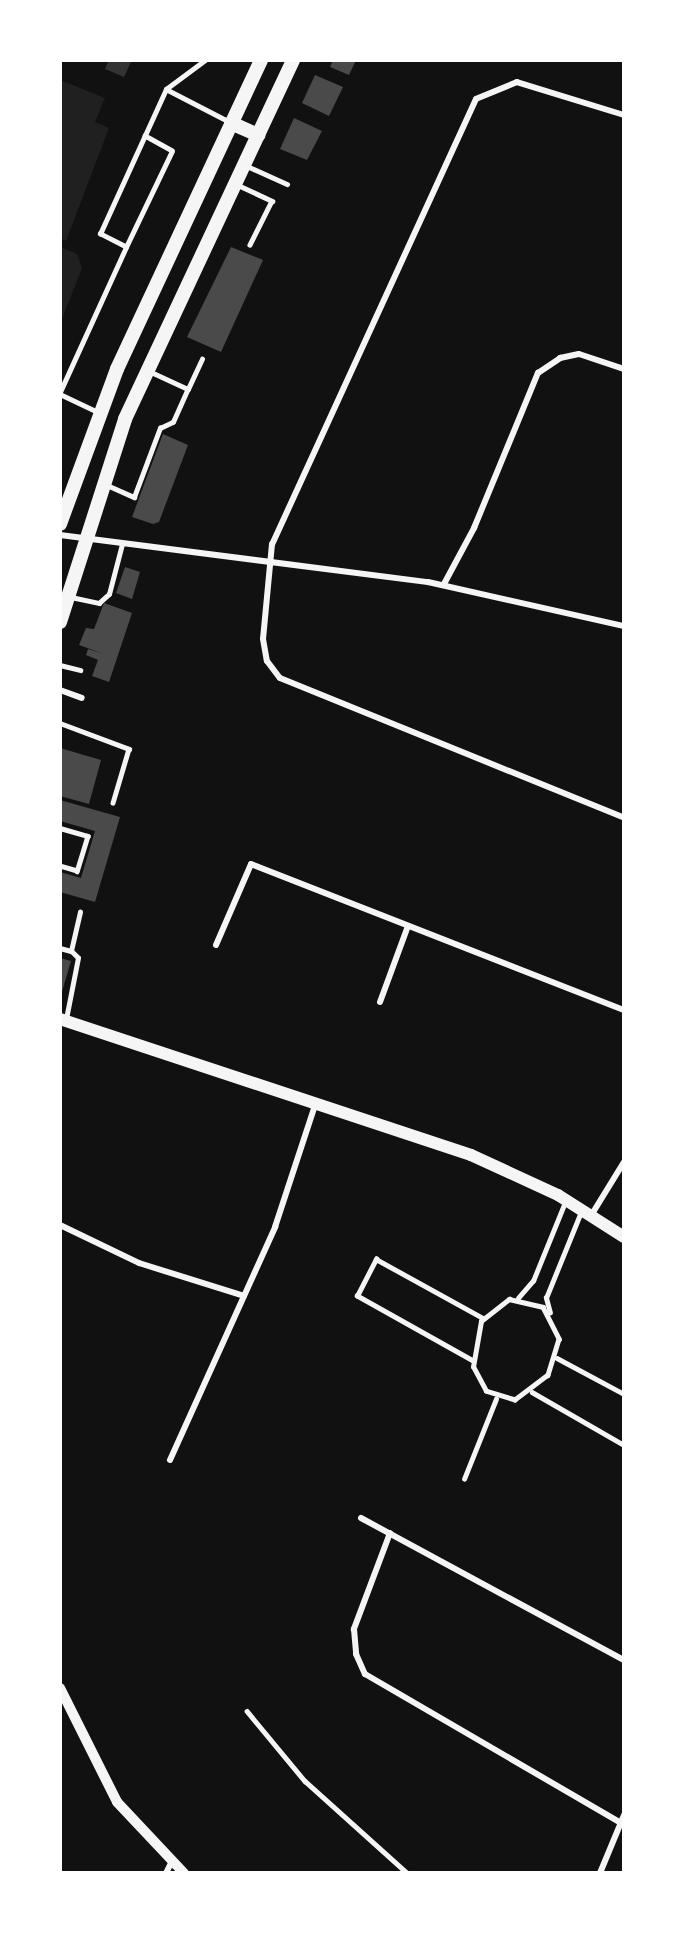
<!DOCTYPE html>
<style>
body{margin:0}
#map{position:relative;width:684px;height:1933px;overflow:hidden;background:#111;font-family:Rubik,sans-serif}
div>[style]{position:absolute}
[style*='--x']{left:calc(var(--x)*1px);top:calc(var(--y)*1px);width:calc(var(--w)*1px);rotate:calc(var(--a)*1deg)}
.green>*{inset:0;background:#202020}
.water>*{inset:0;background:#333}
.building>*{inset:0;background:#4a4a4a}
.service>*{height:4.5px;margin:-2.25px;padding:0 2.25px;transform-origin:2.25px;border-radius:2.25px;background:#f5f5f5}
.minor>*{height:6px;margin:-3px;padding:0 3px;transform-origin:3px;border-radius:3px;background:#f5f5f5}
.tertiary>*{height:10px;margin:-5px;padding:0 5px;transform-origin:5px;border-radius:5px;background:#f5f5f5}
.secondary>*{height:12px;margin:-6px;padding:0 6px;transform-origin:6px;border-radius:6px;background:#f5f5f5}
.primary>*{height:14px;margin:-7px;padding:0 7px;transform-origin:7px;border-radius:7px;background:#f5f5f5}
span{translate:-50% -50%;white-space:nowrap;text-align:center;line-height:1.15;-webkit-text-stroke:6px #fff;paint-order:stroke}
.frame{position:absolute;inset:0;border:62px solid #fff;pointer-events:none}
</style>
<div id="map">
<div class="green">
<div style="clip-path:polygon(60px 80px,105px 98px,95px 122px,109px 128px,66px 241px,60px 238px)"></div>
<div style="clip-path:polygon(60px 247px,77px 254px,82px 268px,60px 324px)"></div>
</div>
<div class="water">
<div style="clip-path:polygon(109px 60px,132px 60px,124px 77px,105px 69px)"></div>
</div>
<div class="building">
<div style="clip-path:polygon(333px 60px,356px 60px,349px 75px,330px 67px)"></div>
<div style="clip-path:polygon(315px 75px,343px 87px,329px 116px,302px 103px)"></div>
<div style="clip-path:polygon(294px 118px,322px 131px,307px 160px,280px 149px)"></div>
<div style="clip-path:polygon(231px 247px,263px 260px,221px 352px,187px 337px)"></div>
<div style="clip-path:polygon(163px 434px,188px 445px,159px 522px,153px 524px,132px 517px)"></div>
<div style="clip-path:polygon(125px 567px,140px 572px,132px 599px,116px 593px)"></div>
<div style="clip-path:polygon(104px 603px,132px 613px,109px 682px,92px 676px,98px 660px,86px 655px,88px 649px,104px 654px,79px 645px,86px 628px,94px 629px)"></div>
<div style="clip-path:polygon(60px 748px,101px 760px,89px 804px,60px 796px)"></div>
<div style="clip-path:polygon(60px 800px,120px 817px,95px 902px,60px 892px,60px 872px,81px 878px,95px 831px,60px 821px)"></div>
<div style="clip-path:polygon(60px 958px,71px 961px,61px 995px,60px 995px)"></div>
</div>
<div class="service">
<div style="--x:166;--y:89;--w:72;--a:27.3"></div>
<div style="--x:247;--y:166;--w:44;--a:24.2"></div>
<div style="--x:238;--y:185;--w:38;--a:25"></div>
<div style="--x:272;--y:201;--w:49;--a:116.6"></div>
<div style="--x:126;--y:247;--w:106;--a:-64.4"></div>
<div style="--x:172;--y:151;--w:31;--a:-151"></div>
<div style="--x:149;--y:371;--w:43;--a:24.8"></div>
<div style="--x:188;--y:389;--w:33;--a:-65"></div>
<div style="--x:60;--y:392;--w:159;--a:-65.5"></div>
<div style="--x:126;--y:247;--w:29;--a:-153"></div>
<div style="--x:100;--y:234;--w:159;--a:-65.5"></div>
<div style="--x:166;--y:89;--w:49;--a:-36.6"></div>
<div style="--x:60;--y:394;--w:42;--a:25.3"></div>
<div style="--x:107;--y:485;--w:30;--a:24"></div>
<div style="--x:134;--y:497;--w:74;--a:-69.4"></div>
<div style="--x:160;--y:428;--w:14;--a:-25"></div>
<div style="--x:173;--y:422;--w:36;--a:-66"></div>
<div style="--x:71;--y:597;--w:29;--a:12"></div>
<div style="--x:99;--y:603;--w:13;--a:-42"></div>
<div style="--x:109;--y:594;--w:52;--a:-75.4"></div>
<div style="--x:60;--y:665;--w:21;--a:14"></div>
<div style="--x:60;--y:723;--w:74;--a:20.6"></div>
<div style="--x:129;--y:749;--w:56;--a:106.5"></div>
<div style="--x:60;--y:828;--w:29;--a:16"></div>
<div style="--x:88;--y:836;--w:37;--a:107"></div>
<div style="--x:77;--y:871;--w:18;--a:-164"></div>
<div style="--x:60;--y:948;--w:11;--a:15"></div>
<div style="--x:71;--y:951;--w:40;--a:-77"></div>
<div style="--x:66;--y:1019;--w:62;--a:-78.9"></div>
<div style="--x:78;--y:958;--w:10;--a:-135"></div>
<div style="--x:518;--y:1298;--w:23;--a:-49"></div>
<div style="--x:533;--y:1281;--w:85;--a:-67.9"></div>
<div style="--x:509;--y:1299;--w:35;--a:13"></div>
<div style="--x:543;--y:1307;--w:36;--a:63"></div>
<div style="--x:559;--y:1339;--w:38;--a:107"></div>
<div style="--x:548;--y:1375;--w:41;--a:142.9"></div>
<div style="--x:515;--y:1400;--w:30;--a:-163"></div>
<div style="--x:486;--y:1391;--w:27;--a:-118"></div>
<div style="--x:473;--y:1367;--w:47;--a:-80.1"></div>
<div style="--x:481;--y:1321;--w:36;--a:-38"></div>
<div style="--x:550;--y:1313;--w:16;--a:-105"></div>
<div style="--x:546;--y:1298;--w:93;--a:-67.9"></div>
<div style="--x:557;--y:1358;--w:76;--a:28.2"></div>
<div style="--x:473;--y:1361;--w:133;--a:-150.7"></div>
<div style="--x:357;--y:1296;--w:42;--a:-62.8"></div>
<div style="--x:376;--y:1259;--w:122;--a:28.9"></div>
<div style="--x:532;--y:1392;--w:106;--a:29.9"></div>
<div style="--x:464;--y:1479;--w:86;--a:-68.2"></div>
<div style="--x:247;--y:1711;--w:91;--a:50.4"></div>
<div style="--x:305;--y:1781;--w:137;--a:42"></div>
</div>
<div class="minor">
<div style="--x:624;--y:115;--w:112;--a:-162.9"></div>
<div style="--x:517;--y:82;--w:44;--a:157.5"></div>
<div style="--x:476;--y:99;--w:490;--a:114.6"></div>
<div style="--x:272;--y:544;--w:95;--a:95.4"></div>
<div style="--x:263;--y:639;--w:22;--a:80"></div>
<div style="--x:267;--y:661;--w:21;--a:53"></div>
<div style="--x:280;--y:678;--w:371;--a:22.1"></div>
<div style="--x:60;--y:535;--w:371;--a:7.3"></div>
<div style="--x:428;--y:582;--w:201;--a:12.7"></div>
<div style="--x:444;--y:584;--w:64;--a:-61.8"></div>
<div style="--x:474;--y:528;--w:168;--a:-67.6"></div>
<div style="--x:538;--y:373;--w:27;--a:-34"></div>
<div style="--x:560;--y:358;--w:19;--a:-12"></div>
<div style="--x:579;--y:354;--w:47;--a:18.4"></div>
<div style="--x:60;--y:690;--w:23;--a:20"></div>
<div style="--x:216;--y:945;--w:88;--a:-66.6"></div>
<div style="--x:251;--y:864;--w:401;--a:21.4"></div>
<div style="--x:380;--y:1002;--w:81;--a:-69.8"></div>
<div style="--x:592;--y:1214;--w:61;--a:-58.4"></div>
<div style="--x:60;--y:1225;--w:88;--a:25.7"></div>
<div style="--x:139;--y:1263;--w:110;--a:17.4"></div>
<div style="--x:170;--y:1460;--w:256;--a:-65.7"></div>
<div style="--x:275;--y:1227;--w:128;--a:-71.8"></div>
<div style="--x:361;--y:1518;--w:299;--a:28.4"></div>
<div style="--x:390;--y:1533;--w:103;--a:110.6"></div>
<div style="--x:354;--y:1629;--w:25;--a:85"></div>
<div style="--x:356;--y:1654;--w:22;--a:66"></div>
<div style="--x:365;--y:1674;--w:296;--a:30.2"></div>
<div style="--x:166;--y:1873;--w:13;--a:-63"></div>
<div style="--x:600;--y:1873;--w:63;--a:-67.5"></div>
</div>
<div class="tertiary">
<div style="--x:60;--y:1688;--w:127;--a:63.4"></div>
<div style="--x:117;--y:1802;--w:98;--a:46.7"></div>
</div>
<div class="secondary">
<div style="--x:60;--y:1019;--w:433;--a:18.3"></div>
<div style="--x:471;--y:1155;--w:96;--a:24.7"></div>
<div style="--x:558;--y:1195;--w:78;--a:32.5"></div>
</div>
<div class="primary">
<div style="--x:231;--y:123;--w:30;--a:24"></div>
<div style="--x:60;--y:524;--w:165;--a:-69.8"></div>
<div style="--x:117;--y:369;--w:341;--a:-65"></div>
<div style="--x:60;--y:622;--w:213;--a:-72.2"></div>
<div style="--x:125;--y:419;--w:396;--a:-64.9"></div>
</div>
<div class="frame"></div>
</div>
